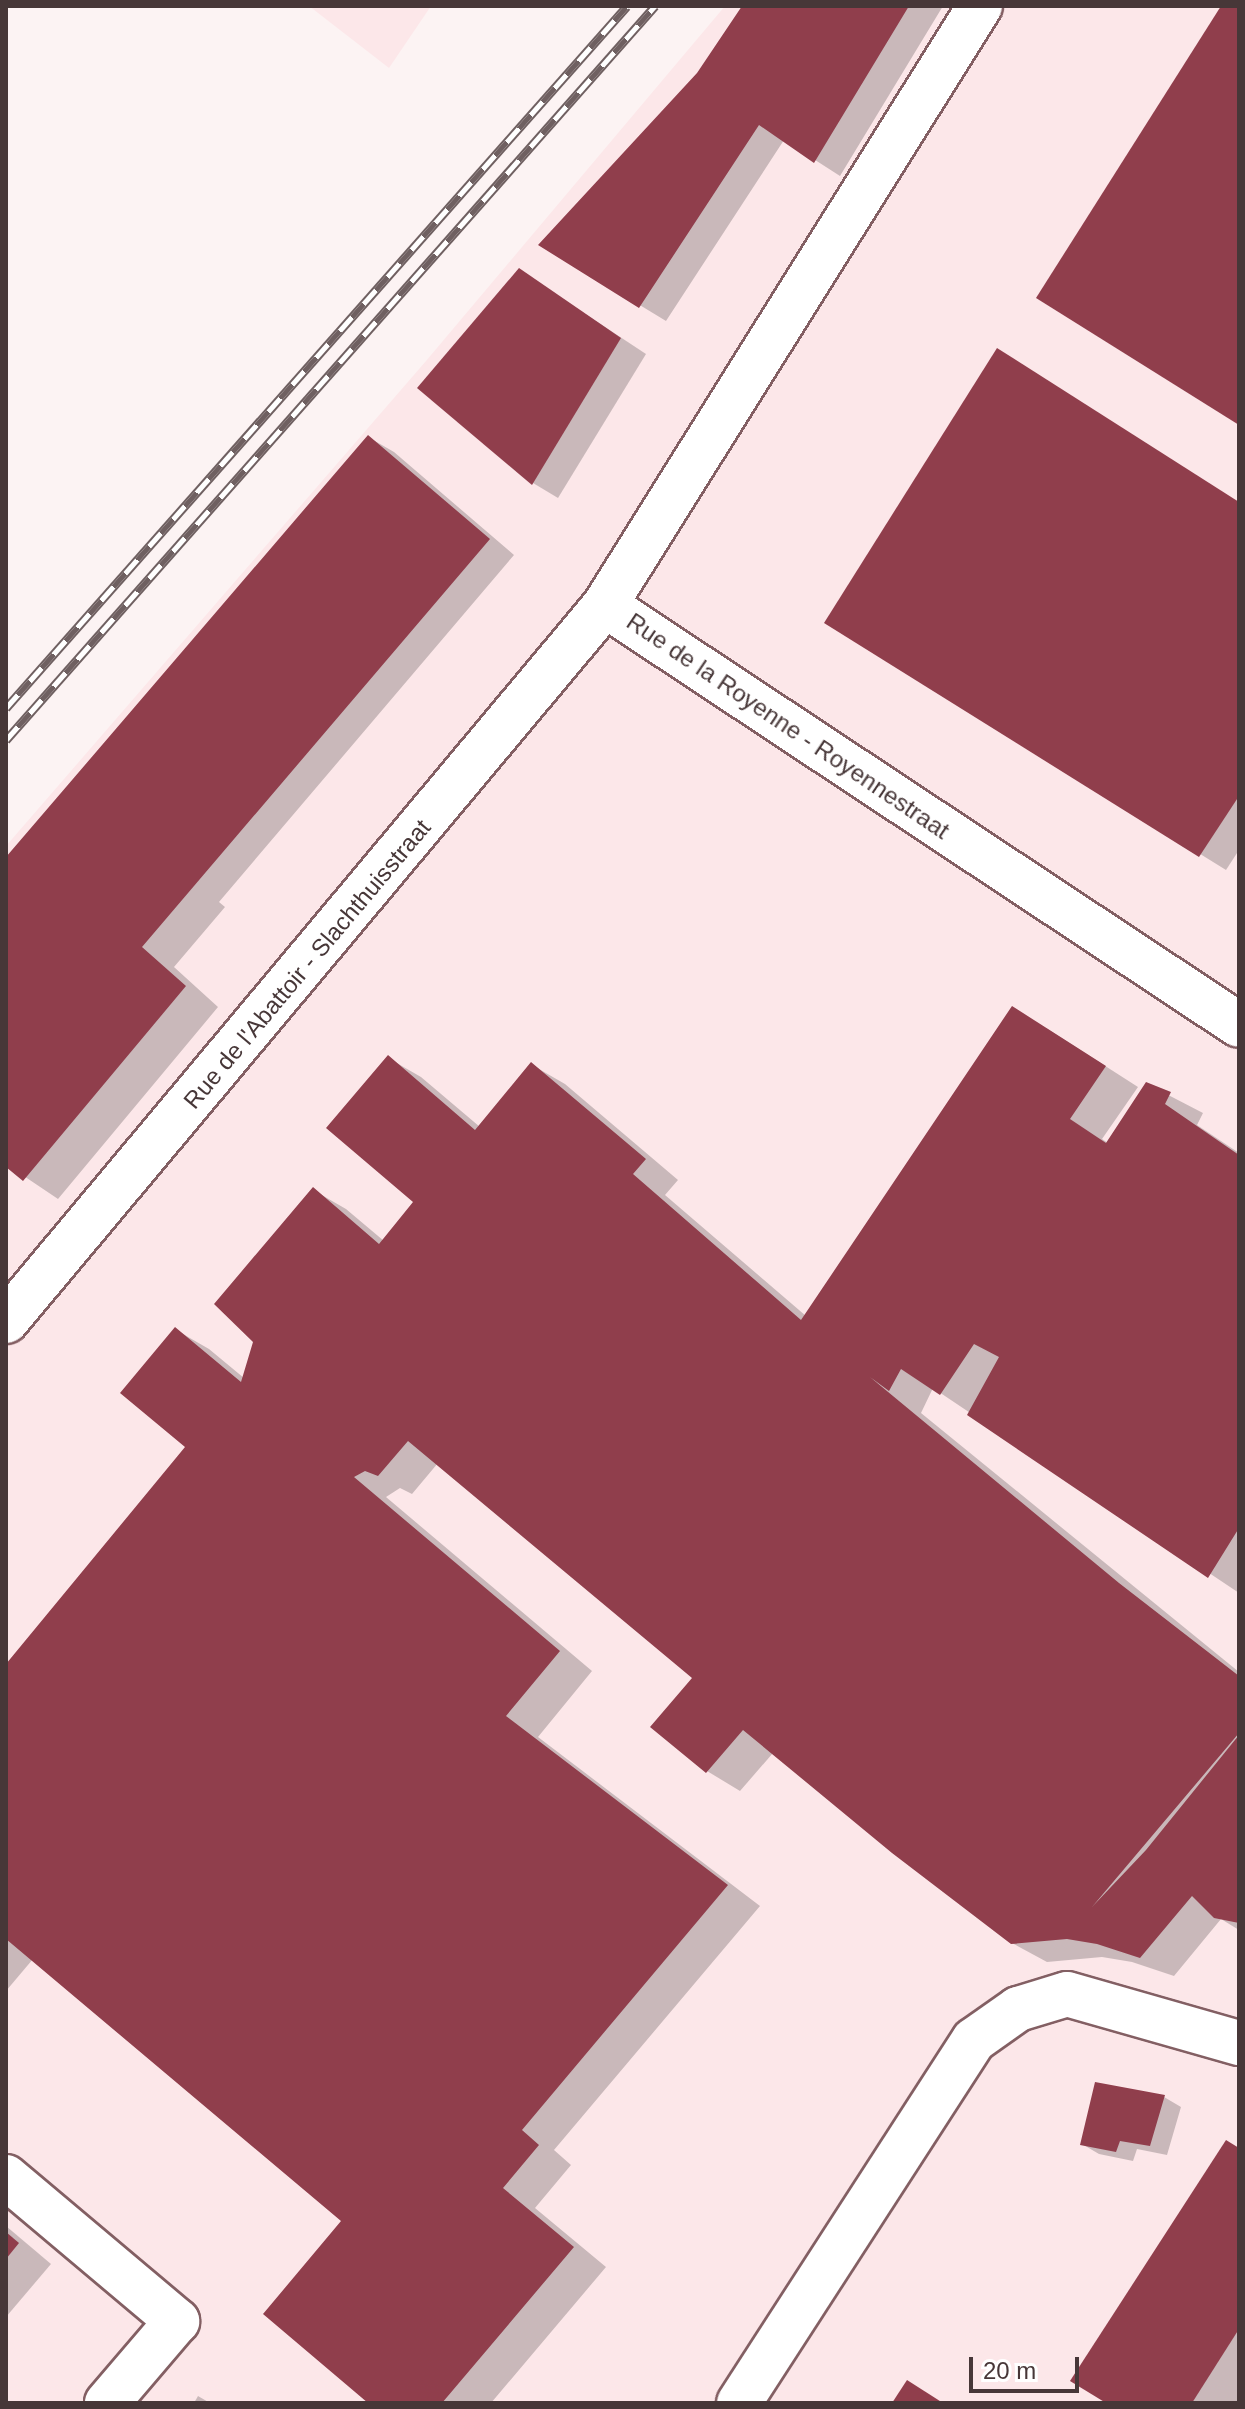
<!DOCTYPE html>
<style>
body{margin:0}
#map{position:relative;width:1245px;height:2409px;overflow:hidden;background:#fcf3f3;font-family:Arial,sans-serif}
div>[style]{position:absolute}
[style*='--x']{left:calc(var(--x)*1px);top:calc(var(--y)*1px);width:calc(var(--w)*1px);rotate:calc(var(--a)*1deg)}
.built>*{inset:0;background:#fce7e9}
.shadow>*{inset:0;background:#0003}
.building>*{inset:0;background:#903e4c}
.roads{filter:drop-shadow(2px 0 #835f63) drop-shadow(-2px 0 #835f63) drop-shadow(0 2px #835f63) drop-shadow(0 -2px #835f63)}
.minor>*{height:44px;margin:-22px;padding:0 22px;transform-origin:22px;border-radius:22px;background:#fff}
.rail>*{height:9px;margin-top:-4.5px;transform-origin:0;background:repeating-linear-gradient(90deg,#fff 0 18px,#6f6061 0 36px);box-sizing:border-box;border-block:2px solid #6f6061}
span{translate:-50% -50%;white-space:nowrap;text-align:center;line-height:1.15;-webkit-text-stroke:8px #fff;paint-order:stroke}
.street-label{font-size:24px;color:#473738}
.frame{position:absolute;inset:0;border:8px solid #473738;pointer-events:none}
.scale{position:absolute;left:969px;top:2357px;width:110px;height:36px;box-sizing:border-box;border:4px solid #473738;border-top:0;padding-left:10px;font-size:24px;line-height:28px;white-space:nowrap;color:#473738;-webkit-text-stroke:6px #fff;paint-order:stroke}
</style>
<div id="map">
<div class="built">
<div style="clip-path:polygon(309px 6px,431px 6px,389px 68px)"></div>
<div style="clip-path:polygon(725px 6px,1239px 6px,1239px 2403px,6px 2403px,6px 846px,426px 361px)"></div>
</div>
<div class="shadow">
<div style="clip-path:polygon(744px 6px,943px 6px,840px 176px,784px 140px,666px 321px,541px 245px,699px 74px)"></div>
<div style="clip-path:polygon(520px 271px,646px 354px,558px 498px,533px 483px,420px 387px)"></div>
<div style="clip-path:polygon(368px 437px,394px 452px,514px 555px,219px 902px,225px 907px,174px 967px,218px 1007px,58px 1199px,6px 1164px,6px 860px)"></div>
<div style="clip-path:polygon(1239px 503px,1239px 850px,1226px 870px,826px 622px)"></div>
<div style="clip-path:polygon(1046px 1028px,1138px 1087px,1102px 1139px,1108px 1143px,1147px 1084px,1203px 1113px,1197px 1125px,1239px 1153px,1239px 1593px,933px 1388px,921px 1413px,1239px 1672px,1239px 1930px,1221px 1919px,1174px 1976px,1132px 1962px,1102px 1957px,1047px 1962px,1012px 1943px,773px 1753px,740px 1791px,707px 1771px,695px 1678px,438px 1463px,412px 1494px,400px 1488px,386px 1497px,592px 1671px,538px 1737px,760px 1906px,554px 2150px,571px 2165px,535px 2208px,606px 2267px,491px 2403px,371px 2403px,344px 2221px,33px 1959px,6px 1991px,6px 1667px,188px 1447px,176px 1330px,209px 1349px,244px 1378px,313px 1190px,346px 1209px,384px 1241px,416px 1202px,388px 1058px,421px 1077px,480px 1127px,532px 1065px,565px 1084px,678px 1180px,665px 1195px,806px 1316px)"></div>
<div style="clip-path:polygon(1164px 2097px,1181px 2107px,1167px 2155px,1137px 2149px,1133px 2161px,1099px 2154px,1082px 2144px)"></div>
<div style="clip-path:polygon(1239px 2149px,1239px 2400px,1237px 2403px,1110px 2403px)"></div>
<div style="clip-path:polygon(6px 2226px,51px 2264px,6px 2317px)"></div>
<div style="clip-path:polygon(198px 2396px,210px 2403px,194px 2403px)"></div>
</div>
<div class="building">
<div style="clip-path:polygon(742px 6px,909px 6px,814px 163px,759px 125px,639px 308px,538px 245px,697px 73px)"></div>
<div style="clip-path:polygon(1221px 6px,1239px 6px,1239px 425px,1036px 298px)"></div>
<div style="clip-path:polygon(519px 268px,621px 338px,532px 485px,417px 388px)"></div>
<div style="clip-path:polygon(997px 348px,1239px 502px,1239px 796px,1199px 857px,824px 623px)"></div>
<div style="clip-path:polygon(368px 435px,490px 539px,142px 947px,186px 986px,23px 1181px,6px 1167px,6px 857px)"></div>
<div style="clip-path:polygon(1012px 1006px,1106px 1066px,1070px 1119px,1106px 1143px,1146px 1082px,1171px 1092px,1165px 1104px,1239px 1155px,1239px 1528px,1208px 1578px,967px 1415px,999px 1357px,974px 1344px,940px 1395px,901px 1369px,889px 1391px,870px 1377px,1119px 1583px,1239px 1676px,1239px 1733px,1092px 1907px,1146px 1850px,1239px 1735px,1239px 1923px,1214px 1918px,1192px 1896px,1140px 1958px,1097px 1944px,1067px 1939px,1011px 1944px,892px 1853px,743px 1730px,706px 1773px,650px 1727px,692px 1678px,408px 1441px,378px 1476px,365px 1471px,354px 1477px,560px 1651px,506px 1716px,728px 1885px,522px 2130px,539px 2145px,503px 2188px,574px 2247px,442px 2403px,368px 2403px,263px 2314px,341px 2221px,6px 1939px,6px 1664px,185px 1447px,120px 1393px,175px 1327px,241px 1382px,253px 1342px,214px 1304px,313px 1187px,379px 1244px,413px 1202px,326px 1128px,388px 1055px,475px 1130px,531px 1062px,646px 1159px,633px 1174px,801px 1320px)"></div>
<div style="clip-path:polygon(1095px 2082px,1165px 2095px,1150px 2146px,1120px 2141px,1116px 2152px,1080px 2145px)"></div>
<div style="clip-path:polygon(1226px 2140px,1239px 2148px,1239px 2329px,1192px 2403px,1106px 2403px,1070px 2381px)"></div>
<div style="clip-path:polygon(6px 2232px,19px 2243px,6px 2259px)"></div>
<div style="clip-path:polygon(907px 2380px,943px 2403px,892px 2403px)"></div>
</div>
<div class="roads">
<div class="minor">
<div style="--x:980;--y:6;--w:707;--a:122.05"></div>
<div style="--x:605;--y:605;--w:760;--a:33.52"></div>
<div style="--x:6;--y:1321;--w:934;--a:-50.08"></div>
<div style="--x:6;--y:2177;--w:224;--a:40.1"></div>
<div style="--x:177;--y:2321;--w:108;--a:130.5"></div>
<div style="--x:739;--y:2403;--w:432;--a:-57.1"></div>
<div style="--x:974;--y:2040;--w:54;--a:-35.2"></div>
<div style="--x:1018;--y:2009;--w:51;--a:-17"></div>
<div style="--x:1067;--y:1994;--w:179;--a:15.9"></div>
</div>
</div>
<div class="rail">
<div style="--x:6;--y:708;--w:937;--a:-48.5"></div>
<div style="--x:6;--y:740;--w:980;--a:-48.52"></div>
</div>
<div class="street-label">
<span style="left:788px;top:726px;rotate:34deg">Rue de la Royenne - Royennestraat</span>
<span style="left:307px;top:964px;rotate:-50deg">Rue de l'Abattoir - Slachthuisstraat</span>
</div>
<div class="frame"></div>
<div class="scale">20 m</div>
</div>
